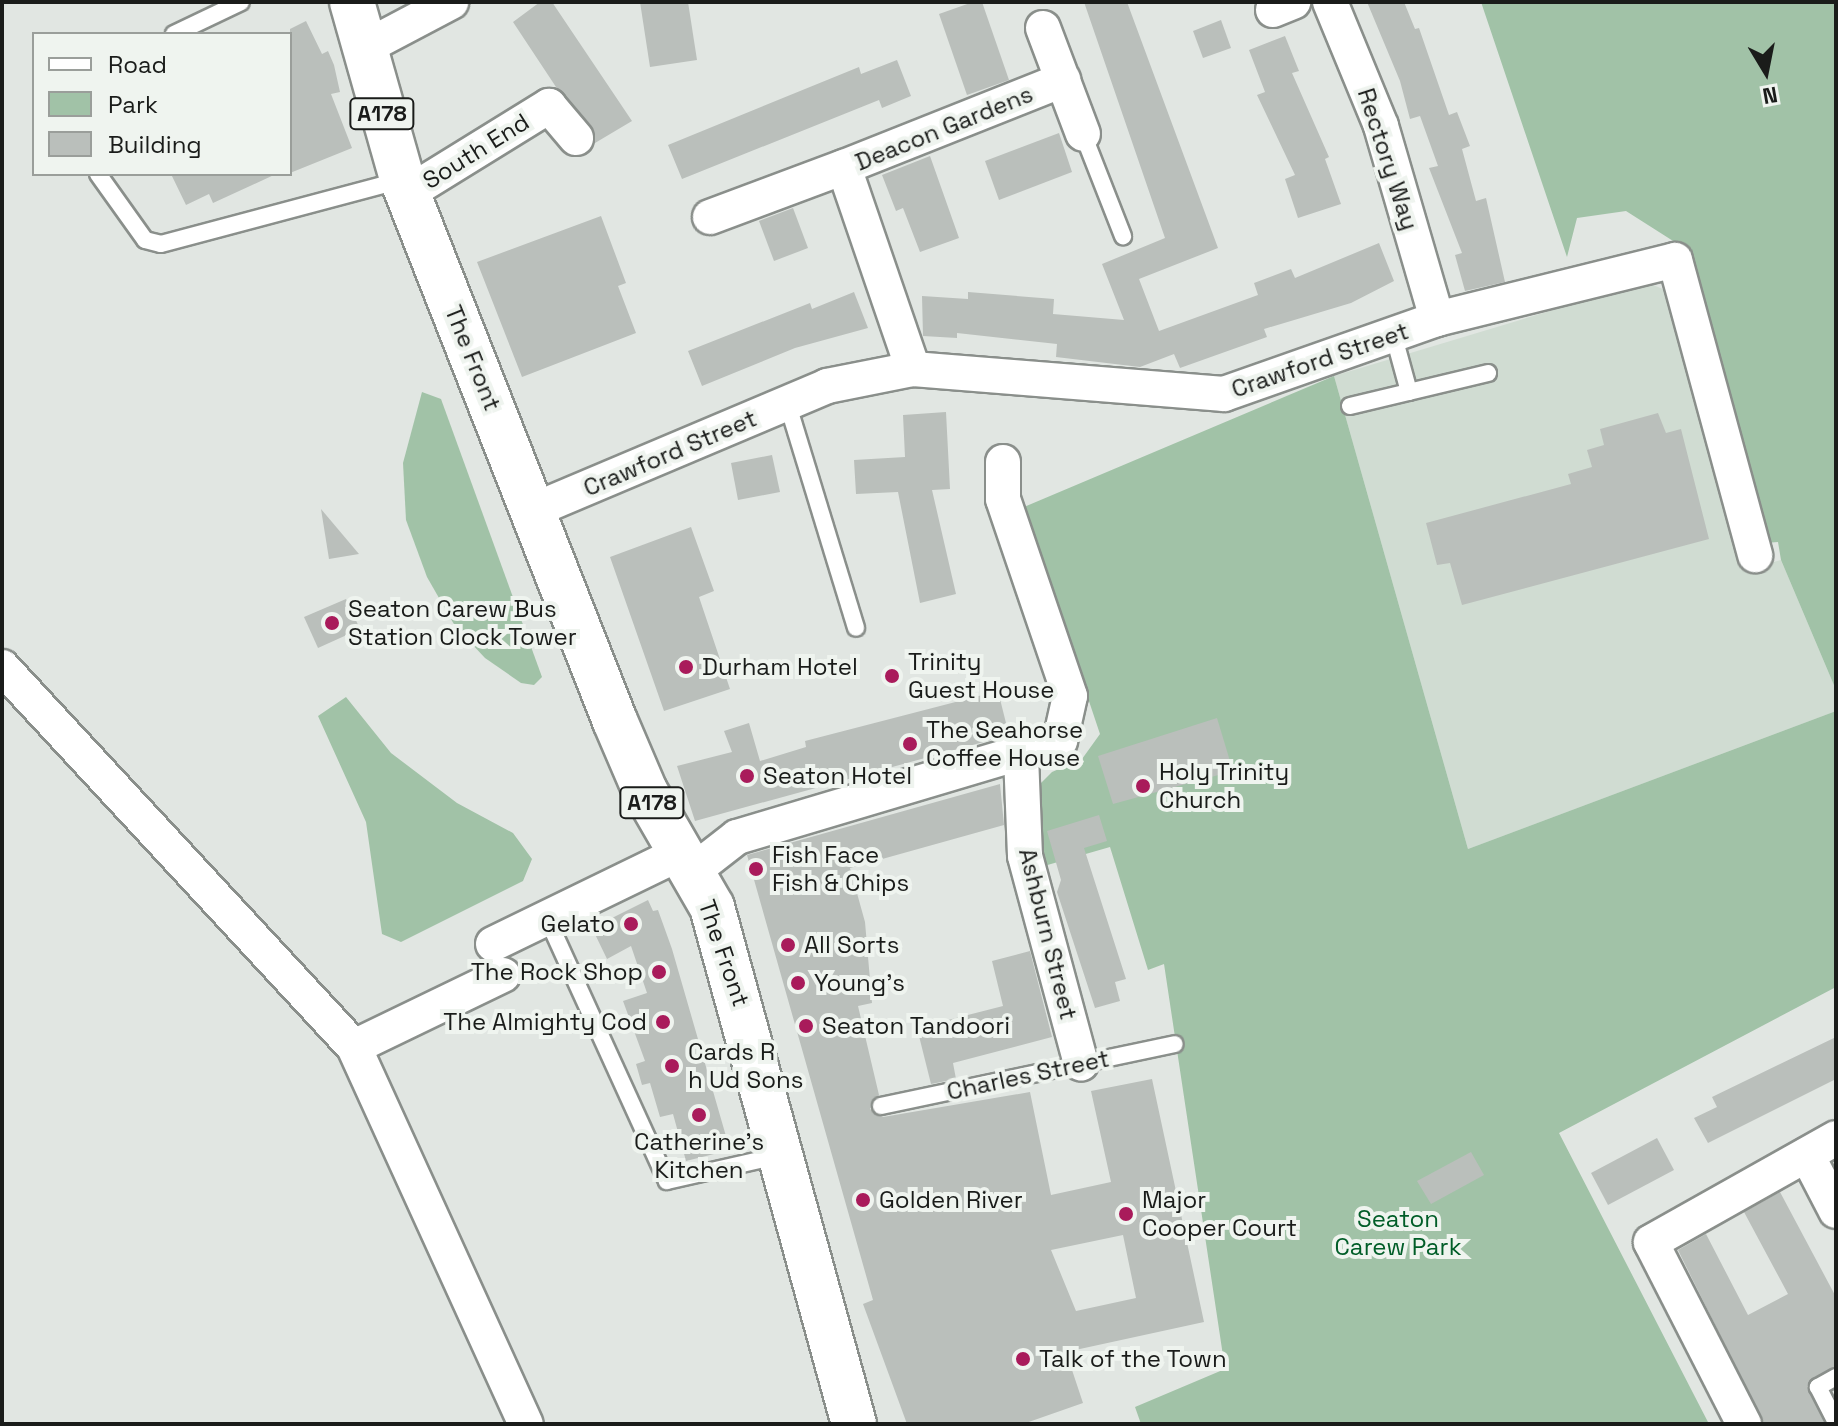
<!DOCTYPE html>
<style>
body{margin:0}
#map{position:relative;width:1838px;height:1426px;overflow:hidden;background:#e1e6e2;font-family:"Space Grotesk",sans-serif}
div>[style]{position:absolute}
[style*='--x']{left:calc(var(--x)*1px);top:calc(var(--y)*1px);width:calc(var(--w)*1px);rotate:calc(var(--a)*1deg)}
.built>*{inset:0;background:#d0dcd2}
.green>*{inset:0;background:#a1c2a7}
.building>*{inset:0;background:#babfbb}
.roads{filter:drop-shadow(2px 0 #8a8f8b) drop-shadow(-2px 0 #8a8f8b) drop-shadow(0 2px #8a8f8b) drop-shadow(0 -2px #8a8f8b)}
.lane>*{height:16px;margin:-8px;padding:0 8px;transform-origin:8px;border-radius:8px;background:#fff}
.street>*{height:34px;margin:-17px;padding:0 17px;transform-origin:17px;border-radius:17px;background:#fff}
.primary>*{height:44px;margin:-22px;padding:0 22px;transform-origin:22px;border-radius:22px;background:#fff}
.dots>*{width:22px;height:22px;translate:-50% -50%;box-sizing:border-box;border:4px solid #eff4ef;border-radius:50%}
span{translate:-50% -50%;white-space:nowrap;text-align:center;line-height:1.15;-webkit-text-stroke:8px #eff4ef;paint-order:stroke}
.shield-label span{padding:2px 6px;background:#eff4ef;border:2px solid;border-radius:6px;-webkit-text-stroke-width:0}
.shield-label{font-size:22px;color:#1a1c1a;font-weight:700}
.street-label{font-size:24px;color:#1a1c1a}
.poi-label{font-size:24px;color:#1a1c1a}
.left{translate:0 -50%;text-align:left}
.right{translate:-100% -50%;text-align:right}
.park-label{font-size:24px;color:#015d28}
.frame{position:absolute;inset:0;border:4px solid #1a1c1a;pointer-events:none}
.legend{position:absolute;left:32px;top:32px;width:260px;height:144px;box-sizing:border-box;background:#eff4ef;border:2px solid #9a9e9a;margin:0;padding:10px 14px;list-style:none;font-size:24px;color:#1a1c1a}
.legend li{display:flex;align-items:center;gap:16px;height:40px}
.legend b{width:40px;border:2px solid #9a9e9a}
.north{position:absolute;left:1726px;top:32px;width:80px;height:80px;-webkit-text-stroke:6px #eff4ef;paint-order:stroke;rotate:170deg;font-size:22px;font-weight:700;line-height:32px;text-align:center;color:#1a1c1a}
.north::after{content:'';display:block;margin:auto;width:28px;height:36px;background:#1a1c1a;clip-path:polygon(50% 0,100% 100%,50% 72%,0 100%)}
</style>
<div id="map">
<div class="built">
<div style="clip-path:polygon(1646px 282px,1670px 292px,1747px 569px,1781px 560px,1836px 690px,1836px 711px,1468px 849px,1334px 376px)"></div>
</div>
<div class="green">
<div style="clip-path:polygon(1481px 2px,1836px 2px,1836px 690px,1781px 560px,1778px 542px,1765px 543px,1681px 246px,1626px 211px,1577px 218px,1567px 257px)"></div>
<div style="clip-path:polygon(1334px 376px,1468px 849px,1836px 711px,1836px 987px,1559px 1133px,1709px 1424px,1141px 1424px,1135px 1407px,1225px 1369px,1164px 964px,1148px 970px,1110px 847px,1044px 866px,1036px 788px,1052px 772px,1082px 759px,1100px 734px,1024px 507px)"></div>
<div style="clip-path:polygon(422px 392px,441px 399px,542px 677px,534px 685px,521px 683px,485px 658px,455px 626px,427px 577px,406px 520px,403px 463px)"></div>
<div style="clip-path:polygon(346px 697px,391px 753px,457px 803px,513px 833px,532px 859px,523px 881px,401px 942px,382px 934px,366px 822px,318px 716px)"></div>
</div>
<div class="building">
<div style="clip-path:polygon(540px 2px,552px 2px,632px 121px,595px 143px,591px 125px,556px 87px,513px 22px)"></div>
<div style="clip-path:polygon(640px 2px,688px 2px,697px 60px,650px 67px)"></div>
<div style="clip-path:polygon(973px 2px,982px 2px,1009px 80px,967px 95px,939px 14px)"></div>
<div style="clip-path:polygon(1084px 2px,1127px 2px,1218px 248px,1139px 279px,1159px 331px,1258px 295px,1254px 283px,1291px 269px,1295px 278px,1379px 243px,1394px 281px,1351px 303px,1264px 329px,1267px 337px,1180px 368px,1174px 354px,1140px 367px,1056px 357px,1057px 344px,957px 333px,957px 338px,923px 336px,922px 296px,968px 299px,968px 292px,1054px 299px,1053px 314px,1124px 320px,1102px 264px,1165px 238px)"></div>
<div style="clip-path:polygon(1367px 2px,1404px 2px,1415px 29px,1419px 28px,1449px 115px,1457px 112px,1470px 146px,1462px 149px,1476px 201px,1486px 198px,1505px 282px,1465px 291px,1455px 255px,1462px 253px,1429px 168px,1438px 166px,1420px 116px,1410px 119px,1400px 81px)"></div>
<div style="clip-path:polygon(1221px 20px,1231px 48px,1203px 58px,1193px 31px)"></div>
<div style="clip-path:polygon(306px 21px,322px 54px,328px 51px,334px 65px,340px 92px,331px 94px,352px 148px,290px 173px,290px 29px)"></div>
<div style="clip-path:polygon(1285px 36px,1299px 71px,1292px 73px,1329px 157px,1325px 159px,1341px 204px,1298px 218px,1285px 179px,1295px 175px,1257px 95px,1265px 92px,1249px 50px)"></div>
<div style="clip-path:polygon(897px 60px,911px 96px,882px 108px,879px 100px,682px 179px,668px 145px,859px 67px,861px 74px)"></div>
<div style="clip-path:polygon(1059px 133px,1072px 172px,999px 200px,985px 161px)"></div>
<div style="clip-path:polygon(930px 156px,959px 238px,920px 252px,903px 208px,896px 211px,882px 175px)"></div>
<div style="clip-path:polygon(171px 174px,276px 174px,213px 203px,209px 194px,186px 205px)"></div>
<div style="clip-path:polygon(793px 208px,808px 248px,774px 261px,759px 221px)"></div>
<div style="clip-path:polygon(601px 216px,626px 283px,618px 286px,636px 333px,522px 377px,477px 262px)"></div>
<div style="clip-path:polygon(854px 292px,868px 328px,795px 348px,702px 386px,688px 351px,810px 303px,812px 309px)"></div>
<div style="clip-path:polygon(946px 412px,950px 489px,932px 490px,956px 594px,920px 603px,898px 492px,856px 494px,854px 460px,905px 457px,903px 415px)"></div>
<div style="clip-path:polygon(1658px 413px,1666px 433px,1681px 429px,1709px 539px,1462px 605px,1450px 563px,1437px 565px,1426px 523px,1571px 484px,1568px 474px,1592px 467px,1587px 450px,1604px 445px,1600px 429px)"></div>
<div style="clip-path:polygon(772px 455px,780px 492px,738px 500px,731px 463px)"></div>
<div style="clip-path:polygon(321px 509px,359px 554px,329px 559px)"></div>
<div style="clip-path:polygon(691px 527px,714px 591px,699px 597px,730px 689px,664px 711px,610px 557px)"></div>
<div style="clip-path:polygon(346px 599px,360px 629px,318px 648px,304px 617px)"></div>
<div style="clip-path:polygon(998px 691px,1009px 735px,695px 821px,677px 766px,732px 752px,724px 731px,749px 723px,760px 761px,806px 747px,805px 741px)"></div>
<div style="clip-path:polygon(1217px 718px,1233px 771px,1113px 804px,1098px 756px)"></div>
<div style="clip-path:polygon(evenodd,1000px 784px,1004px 825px,850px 868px,865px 922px,872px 1003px,858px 1006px,879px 1095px,870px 1109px,883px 1117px,1030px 1092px,1051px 1195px,1111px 1182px,1091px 1091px,1152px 1079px,1204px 1322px,1066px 1352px,1083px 1403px,1023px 1424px,907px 1424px,863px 1304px,873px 1300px,747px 855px,1000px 784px,1123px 1235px,1136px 1298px,1076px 1311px,1051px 1250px,1123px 1235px)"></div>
<div style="clip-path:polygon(1099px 815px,1107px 841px,1084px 848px,1126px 979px,1115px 982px,1120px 1001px,1095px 1008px,1057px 892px,1061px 880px,1047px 831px)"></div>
<div style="clip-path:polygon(648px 900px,653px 911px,658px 910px,672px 949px,730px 1150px,686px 1161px,673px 1114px,660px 1117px,650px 1083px,642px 1085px,636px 1064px,645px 1061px,623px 1001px,647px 993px,631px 946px,607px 959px,592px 928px)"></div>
<div style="clip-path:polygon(1030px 951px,1052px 1037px,953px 1063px,956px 1079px,931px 1084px,917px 1028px,1003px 1006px,992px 961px)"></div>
<div style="clip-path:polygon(1836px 1037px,1836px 1079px,1708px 1143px,1694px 1118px,1717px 1107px,1712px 1097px)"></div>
<div style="clip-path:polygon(1657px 1138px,1674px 1170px,1608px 1205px,1591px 1173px)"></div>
<div style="clip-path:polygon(1471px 1152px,1484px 1175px,1431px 1204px,1417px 1181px)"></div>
<div style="clip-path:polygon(1780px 1192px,1836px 1297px,1836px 1366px,1807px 1386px,1825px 1424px,1764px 1424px,1678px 1250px,1706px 1234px,1748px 1315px,1788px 1294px,1744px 1212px)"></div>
</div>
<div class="roads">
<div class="lane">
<div style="--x:174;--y:34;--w:74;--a:-25.5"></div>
<div style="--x:1083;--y:134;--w:110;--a:68.6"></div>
<div style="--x:98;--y:174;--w:81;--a:54.5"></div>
<div style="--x:145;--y:240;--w:16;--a:14"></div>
<div style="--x:161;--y:244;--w:248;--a:-14.9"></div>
<div style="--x:1394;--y:337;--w:57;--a:74.7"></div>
<div style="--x:787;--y:402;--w:236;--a:73"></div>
<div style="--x:1350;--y:406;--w:142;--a:-13.4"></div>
<div style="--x:547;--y:918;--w:289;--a:65.5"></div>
<div style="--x:667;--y:1181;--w:113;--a:-12.8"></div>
<div style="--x:881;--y:1106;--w:300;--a:-11.9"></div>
<div style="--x:1836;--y:1377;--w:21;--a:151"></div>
<div style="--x:1818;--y:1387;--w:39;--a:63"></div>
</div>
<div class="street">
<div style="--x:1330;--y:2;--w:134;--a:67.6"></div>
<div style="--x:1381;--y:126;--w:201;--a:73.8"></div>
<div style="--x:1273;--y:10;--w:22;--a:-22"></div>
<div style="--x:1043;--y:28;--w:113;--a:69.3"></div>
<div style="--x:362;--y:49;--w:101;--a:-27.8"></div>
<div style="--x:408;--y:193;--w:166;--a:-31.7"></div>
<div style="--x:549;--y:106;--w:42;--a:49.8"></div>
<div style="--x:710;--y:217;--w:143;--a:-20.5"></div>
<div style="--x:913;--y:369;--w:213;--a:-108.9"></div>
<div style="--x:844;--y:167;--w:236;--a:-21.7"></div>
<div style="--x:534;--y:510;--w:318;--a:-22.9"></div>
<div style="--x:827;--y:386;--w:88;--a:-11.2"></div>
<div style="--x:913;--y:369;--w:312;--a:4.6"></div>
<div style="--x:1224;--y:394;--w:226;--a:-19.4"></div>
<div style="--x:1437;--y:319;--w:245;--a:-13.9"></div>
<div style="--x:1675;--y:260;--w:306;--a:74.8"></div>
<div style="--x:2;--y:667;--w:518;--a:47.19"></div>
<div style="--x:1021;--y:756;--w:100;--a:87.7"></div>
<div style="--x:1025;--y:856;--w:215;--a:74.9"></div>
<div style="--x:692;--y:872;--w:57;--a:-37.9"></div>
<div style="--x:737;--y:837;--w:337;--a:-16.6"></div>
<div style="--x:1060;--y:741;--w:46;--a:-77.5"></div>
<div style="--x:1070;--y:696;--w:208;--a:-108.8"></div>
<div style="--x:1003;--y:499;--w:37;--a:-90"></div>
<div style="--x:493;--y:944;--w:208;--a:-25.9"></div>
<div style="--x:503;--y:975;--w:165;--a:154.2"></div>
<div style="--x:354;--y:1047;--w:414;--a:65.5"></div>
<div style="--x:1807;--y:1155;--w:63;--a:62.6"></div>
<div style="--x:1744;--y:1424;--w:204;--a:-117.1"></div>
<div style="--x:1651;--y:1242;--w:212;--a:-29.3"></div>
</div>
<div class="primary">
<div style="--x:352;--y:2;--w:184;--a:74.2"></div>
<div style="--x:402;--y:179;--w:582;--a:68.55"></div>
<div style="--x:615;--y:721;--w:76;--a:66.8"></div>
<div style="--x:645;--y:791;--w:134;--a:60"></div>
<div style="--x:712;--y:907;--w:536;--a:74.64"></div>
</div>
</div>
<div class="dots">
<div style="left:332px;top:623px;background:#a91b5b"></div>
<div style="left:686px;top:667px;background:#a91b5b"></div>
<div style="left:892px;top:676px;background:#a91b5b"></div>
<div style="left:910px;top:744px;background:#a91b5b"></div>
<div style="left:747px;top:776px;background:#a91b5b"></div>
<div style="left:1143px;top:786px;background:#a91b5b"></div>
<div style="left:756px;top:869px;background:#a91b5b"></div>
<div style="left:631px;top:924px;background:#a91b5b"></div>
<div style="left:788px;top:945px;background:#a91b5b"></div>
<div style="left:659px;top:972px;background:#a91b5b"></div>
<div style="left:798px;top:983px;background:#a91b5b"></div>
<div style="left:663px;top:1022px;background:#a91b5b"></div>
<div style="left:806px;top:1026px;background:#a91b5b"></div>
<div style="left:672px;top:1066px;background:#a91b5b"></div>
<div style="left:699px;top:1115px;background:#a91b5b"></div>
<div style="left:863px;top:1200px;background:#a91b5b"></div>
<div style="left:1126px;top:1214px;background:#a91b5b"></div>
<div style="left:1023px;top:1359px;background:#a91b5b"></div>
</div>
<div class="shield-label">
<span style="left:382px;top:114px">A178</span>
<span style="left:652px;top:803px">A178</span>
</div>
<div class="street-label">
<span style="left:944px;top:128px;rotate:-22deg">Deacon Gardens</span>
<span style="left:476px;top:151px;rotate:-32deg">South End</span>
<span style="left:1388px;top:159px;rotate:72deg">Rectory Way</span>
<span style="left:473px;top:358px;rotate:68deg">The Front</span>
<span style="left:1320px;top:360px;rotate:-19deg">Crawford Street</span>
<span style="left:670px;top:453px;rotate:-23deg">Crawford Street</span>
<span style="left:1048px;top:934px;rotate:76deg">Ashburn Street</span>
<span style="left:724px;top:953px;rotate:71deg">The Front</span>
<span style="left:1028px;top:1075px;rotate:-12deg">Charles Street</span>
</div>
<div class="poi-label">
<span class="left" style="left:348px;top:623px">Seaton Carew Bus<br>Station Clock Tower</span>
<span class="left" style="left:908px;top:676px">Trinity<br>Guest House</span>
<span class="left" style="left:702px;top:667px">Durham Hotel</span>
<span class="left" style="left:926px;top:744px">The Seahorse<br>Coffee House</span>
<span class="left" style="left:1159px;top:786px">Holy Trinity<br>Church</span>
<span class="left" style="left:763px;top:776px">Seaton Hotel</span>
<span class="left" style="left:772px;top:869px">Fish Face<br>Fish &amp; Chips</span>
<span class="right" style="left:615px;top:924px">Gelato</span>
<span class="left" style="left:804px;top:945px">All Sorts</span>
<span class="right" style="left:643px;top:972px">The Rock Shop</span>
<span class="left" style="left:814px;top:983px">Young's</span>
<span class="right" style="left:647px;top:1022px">The Almighty Cod</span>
<span class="left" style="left:822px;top:1026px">Seaton Tandoori</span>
<span class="left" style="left:688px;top:1066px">Cards R<br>h Ud Sons</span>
<span style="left:699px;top:1156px">Catherine's<br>Kitchen</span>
<span class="left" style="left:879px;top:1200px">Golden River</span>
<span class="left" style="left:1142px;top:1214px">Major<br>Cooper Court</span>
<span class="left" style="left:1039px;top:1359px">Talk of the Town</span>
</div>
<div class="park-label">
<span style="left:1398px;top:1233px">Seaton<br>Carew Park</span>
</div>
<div class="frame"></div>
<ul class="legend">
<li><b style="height:10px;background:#fff"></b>Road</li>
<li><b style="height:22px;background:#a1c2a7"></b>Park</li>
<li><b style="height:22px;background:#babfbb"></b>Building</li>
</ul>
<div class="north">N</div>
</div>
